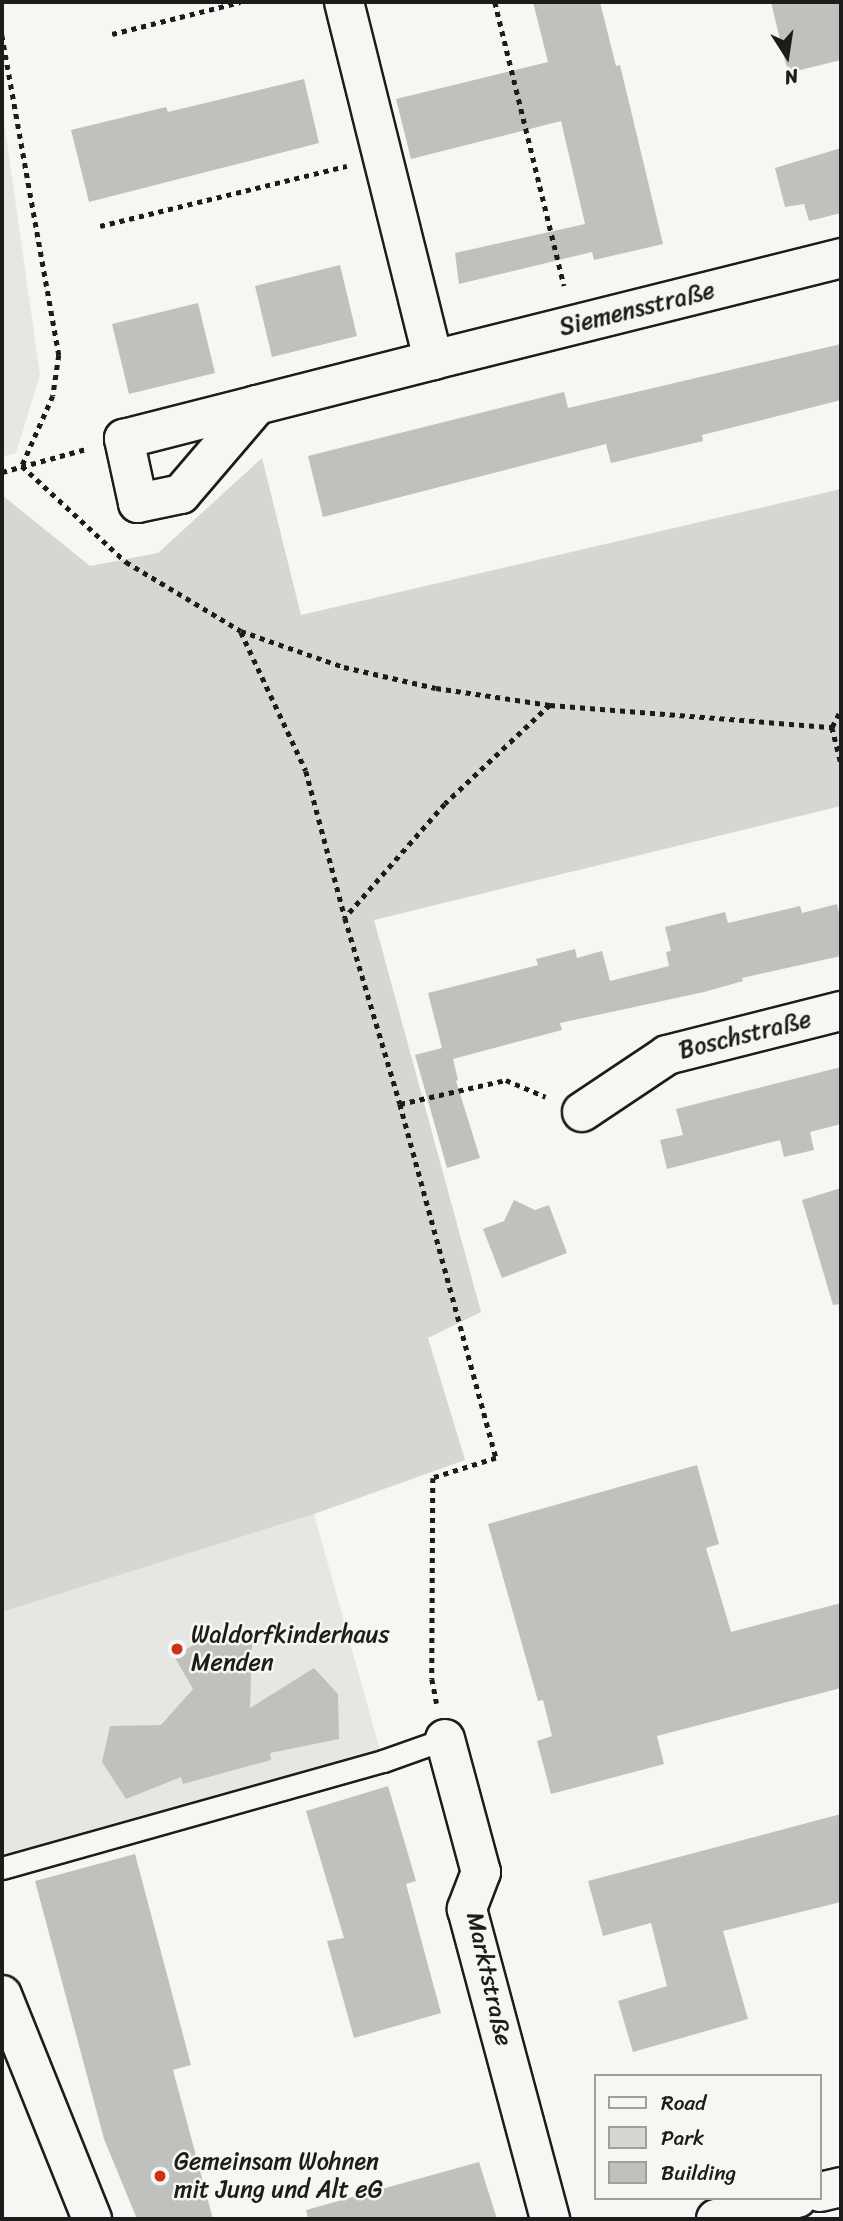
<!DOCTYPE html>
<meta charset="utf-8">
<style>
body{margin:0}
#map{position:relative;width:843px;height:2221px;overflow:hidden;background:#f6f6f2;font-family:Sriracha,sans-serif}
div>[style]{position:absolute}
[style*='--x']{left:calc(var(--x)*1px);top:calc(var(--y)*1px);width:calc(var(--w)*1px);rotate:calc(var(--a)*1deg)}
.built>*{inset:0;background:#e6e6e2}
.green>*{inset:0;background:#d6d6d2}
.building>*{inset:0;background:#c0c0bd}
.path>*{height:4.5px;margin-top:-2.25px;transform-origin:0;background:repeating-linear-gradient(90deg,#1c1c1c 0 5px,transparent 0 10px)}
.roads{filter:drop-shadow(2px 0 #1c1c1c) drop-shadow(-2px 0 #1c1c1c) drop-shadow(0 2px #1c1c1c) drop-shadow(0 -2px #1c1c1c)}
.lane>*{height:21px;margin:-10.5px;padding:0 10.5px;transform-origin:10.5px;border-radius:10.5px;background:#f6f6f2}
.street>*{height:38px;margin:-19px;padding:0 19px;transform-origin:19px;border-radius:19px;background:#f6f6f2}
.dots>*{width:19px;height:19px;translate:-50% -50%;box-sizing:border-box;border:4px solid #f6f6f2;border-radius:50%}
span{translate:-50% -50%;white-space:nowrap;text-align:center;line-height:1.15;-webkit-text-stroke:5px #f6f6f2;paint-order:stroke}
.street-label{font-size:24px;color:#1c1c1c}
.poi-label{font-size:24px;color:#1c1c1c}
.left{translate:0 -50%;text-align:left}
.frame{position:absolute;inset:0;border:4px solid #1c1c1c;pointer-events:none}
.legend{position:absolute;left:594px;top:2074px;width:228px;height:126px;box-sizing:border-box;background:#f6f6f2;border:2px solid #9f9f9c;margin:0;padding:9px 12px;list-style:none;font-size:21px;color:#1c1c1c}
.legend li{display:flex;align-items:center;gap:14px;height:35px}
.legend b{width:35px;border:2px solid #9f9f9c}
.north{position:absolute;left:752px;top:21px;width:70px;height:70px;-webkit-text-stroke:5px #f6f6f2;paint-order:stroke;rotate:168deg;font-size:19px;font-weight:700;line-height:28px;text-align:center;color:#1c1c1c}
.north::after{content:'';display:block;margin:auto;width:24px;height:32px;background:#1c1c1c;clip-path:polygon(50% 0,100% 100%,50% 72%,0 100%)}
</style>
<div id="map">
<div class="built">
<div style="clip-path:polygon(2px 107px,40px 375px,16px 453px,2px 457px)"></div>
<div style="clip-path:polygon(314px 1514px,380px 1750px,2px 1855px,2px 1612px)"></div>
</div>
<div class="green">
<div style="clip-path:polygon(262px 458px,301px 615px,841px 489px,841px 806px,374px 920px,481px 1312px,428px 1338px,465px 1460px,314px 1514px,2px 1612px,2px 495px,90px 566px,158px 553px)"></div>
</div>
<div class="building">
<div style="clip-path:polygon(533px 2px,600px 2px,616px 66px,620px 65px,663px 244px,594px 260px,592px 252px,459px 284px,455px 253px,585px 224px,561px 121px,411px 159px,396px 99px,548px 62px)"></div>
<div style="clip-path:polygon(771px 2px,841px 2px,841px 60px,788px 73px)"></div>
<div style="clip-path:polygon(304px 79px,319px 143px,89px 202px,71px 130px,166px 107px,168px 112px)"></div>
<div style="clip-path:polygon(841px 148px,841px 213px,809px 221px,804px 204px,785px 207px,775px 168px)"></div>
<div style="clip-path:polygon(340px 265px,357px 336px,272px 357px,255px 286px)"></div>
<div style="clip-path:polygon(198px 303px,215px 373px,129px 394px,112px 324px)"></div>
<div style="clip-path:polygon(841px 344px,841px 400px,702px 435px,703px 441px,611px 463px,606px 444px,323px 517px,308px 456px,564px 392px,568px 408px)"></div>
<div style="clip-path:polygon(837px 904px,841px 921px,841px 956px,742px 978px,743px 981px,704px 992px,560px 1023px,562px 1030px,453px 1059px,458px 1080px,456px 1081px,480px 1158px,447px 1168px,415px 1055px,442px 1048px,428px 993px,538px 965px,536px 959px,575px 949px,577px 958px,602px 951px,610px 981px,669px 966px,666px 952px,671px 951px,665px 927px,725px 912px,728px 923px,800px 906px,802px 913px)"></div>
<div style="clip-path:polygon(841px 1067px,841px 1124px,810px 1132px,814px 1150px,784px 1157px,780px 1140px,667px 1169px,660px 1140px,683px 1135px,676px 1109px)"></div>
<div style="clip-path:polygon(841px 1188px,841px 1304px,833px 1305px,802px 1200px)"></div>
<div style="clip-path:polygon(514px 1200px,535px 1210px,549px 1205px,567px 1253px,502px 1278px,483px 1229px,504px 1221px)"></div>
<div style="clip-path:polygon(697px 1465px,719px 1544px,706px 1548px,731px 1632px,841px 1603px,841px 1688px,657px 1736px,664px 1764px,551px 1794px,537px 1741px,552px 1736px,543px 1700px,538px 1701px,488px 1524px)"></div>
<div style="clip-path:polygon(206px 1638px,252px 1644px,250px 1708px,314px 1668px,338px 1694px,339px 1739px,270px 1753px,271px 1760px,183px 1784px,181px 1777px,126px 1799px,102px 1762px,110px 1726px,161px 1725px,193px 1689px,174px 1656px)"></div>
<div style="clip-path:polygon(388px 1786px,416px 1881px,406px 1884px,441px 2013px,354px 2038px,327px 1941px,344px 1938px,306px 1811px)"></div>
<div style="clip-path:polygon(841px 1814px,841px 1902px,723px 1931px,748px 2019px,633px 2052px,618px 2001px,667px 1986px,651px 1923px,603px 1936px,588px 1881px)"></div>
<div style="clip-path:polygon(135px 1854px,191px 2065px,173px 2070px,213px 2219px,137px 2219px,104px 2139px,35px 1881px)"></div>
<div style="clip-path:polygon(479px 2162px,497px 2219px,308px 2219px,306px 2210px)"></div>
</div>
<div class="path">
<div style="--x:495;--y:2;--w:292;--a:76.3"></div>
<div style="--x:112;--y:34;--w:132;--a:-14"></div>
<div style="--x:2;--y:35;--w:325;--a:79.9"></div>
<div style="--x:59;--y:355;--w:41;--a:98.3"></div>
<div style="--x:53;--y:396;--w:77;--a:113.9"></div>
<div style="--x:22;--y:466;--w:142;--a:42.7"></div>
<div style="--x:126;--y:562;--w:134;--a:31"></div>
<div style="--x:241;--y:631;--w:109;--a:19.3"></div>
<div style="--x:344;--y:667;--w:94;--a:12.9"></div>
<div style="--x:436;--y:688;--w:115;--a:8.5"></div>
<div style="--x:550;--y:705;--w:144;--a:136.7"></div>
<div style="--x:445;--y:804;--w:152;--a:131.3"></div>
<div style="--x:345;--y:918;--w:194;--a:73.5"></div>
<div style="--x:400;--y:1104;--w:109;--a:-12.8"></div>
<div style="--x:506;--y:1080;--w:43;--a:23"></div>
<div style="--x:100;--y:226;--w:254;--a:-13.7"></div>
<div style="--x:2;--y:472;--w:87;--a:-15.3"></div>
<div style="--x:241;--y:632;--w:153;--a:64.9"></div>
<div style="--x:306;--y:771;--w:152;--a:75.1"></div>
<div style="--x:550;--y:705;--w:283;--a:4.5"></div>
<div style="--x:832;--y:727;--w:20;--a:-63"></div>
<div style="--x:832;--y:727;--w:36;--a:76"></div>
<div style="--x:400;--y:1104;--w:367;--a:74.8"></div>
<div style="--x:496;--y:1458;--w:66;--a:162.4"></div>
<div style="--x:433;--y:1478;--w:201;--a:90.3"></div>
<div style="--x:432;--y:1679;--w:25;--a:79"></div>
</div>
<div class="roads">
<div class="lane">
<div style="--x:2;--y:1868;--w:396;--a:-15.7"></div>
<div style="--x:383;--y:1761;--w:66;--a:-19.5"></div>
</div>
<div class="street">
<div style="--x:344;--y:2;--w:369;--a:76"></div>
<div style="--x:257;--y:405;--w:117;--a:130.5"></div>
<div style="--x:181;--y:494;--w:44;--a:168.2"></div>
<div style="--x:138;--y:503;--w:66;--a:-102.3"></div>
<div style="--x:124;--y:439;--w:137;--a:-14.3"></div>
<div style="--x:257;--y:405;--w:182;--a:-14.3"></div>
<div style="--x:433;--y:360;--w:421;--a:-14"></div>
<div style="--x:582;--y:1112;--w:102;--a:-33.8"></div>
<div style="--x:667;--y:1055;--w:179;--a:-14.2"></div>
<div style="--x:445;--y:1739;--w:138;--a:74.9"></div>
<div style="--x:481;--y:1872;--w:40;--a:111"></div>
<div style="--x:467;--y:1909;--w:321;--a:75"></div>
<div style="--x:2;--y:1995;--w:241;--a:68.1"></div>
<div style="--x:820;--y:2192;--w:22;--a:-13"></div>
<div style="--x:716;--y:2219;--w:84;--a:-14.5"></div>
</div>
</div>
<div class="dots">
<div style="left:177px;top:1649px;background:#c8321e"></div>
<div style="left:160px;top:2176px;background:#c8321e"></div>
</div>
<div class="street-label">
<span style="left:637px;top:309px;rotate:-14deg">Siemensstraße</span>
<span style="left:745px;top:1035px;rotate:-14deg">Boschstraße</span>
<span style="left:489px;top:1979px;rotate:77deg">Marktstraße</span>
</div>
<div class="poi-label">
<span class="left" style="left:191px;top:1649px">Waldorfkinderhaus<br>Menden</span>
<span class="left" style="left:174px;top:2176px">Gemeinsam Wohnen<br>mit Jung und Alt eG</span>
</div>
<div class="frame"></div>
<ul class="legend">
<li><b style="height:9px;background:#f6f6f2"></b>Road</li>
<li><b style="height:19px;background:#d6d6d2"></b>Park</li>
<li><b style="height:19px;background:#c0c0bd"></b>Building</li>
</ul>
<div class="north">N</div>
</div>
